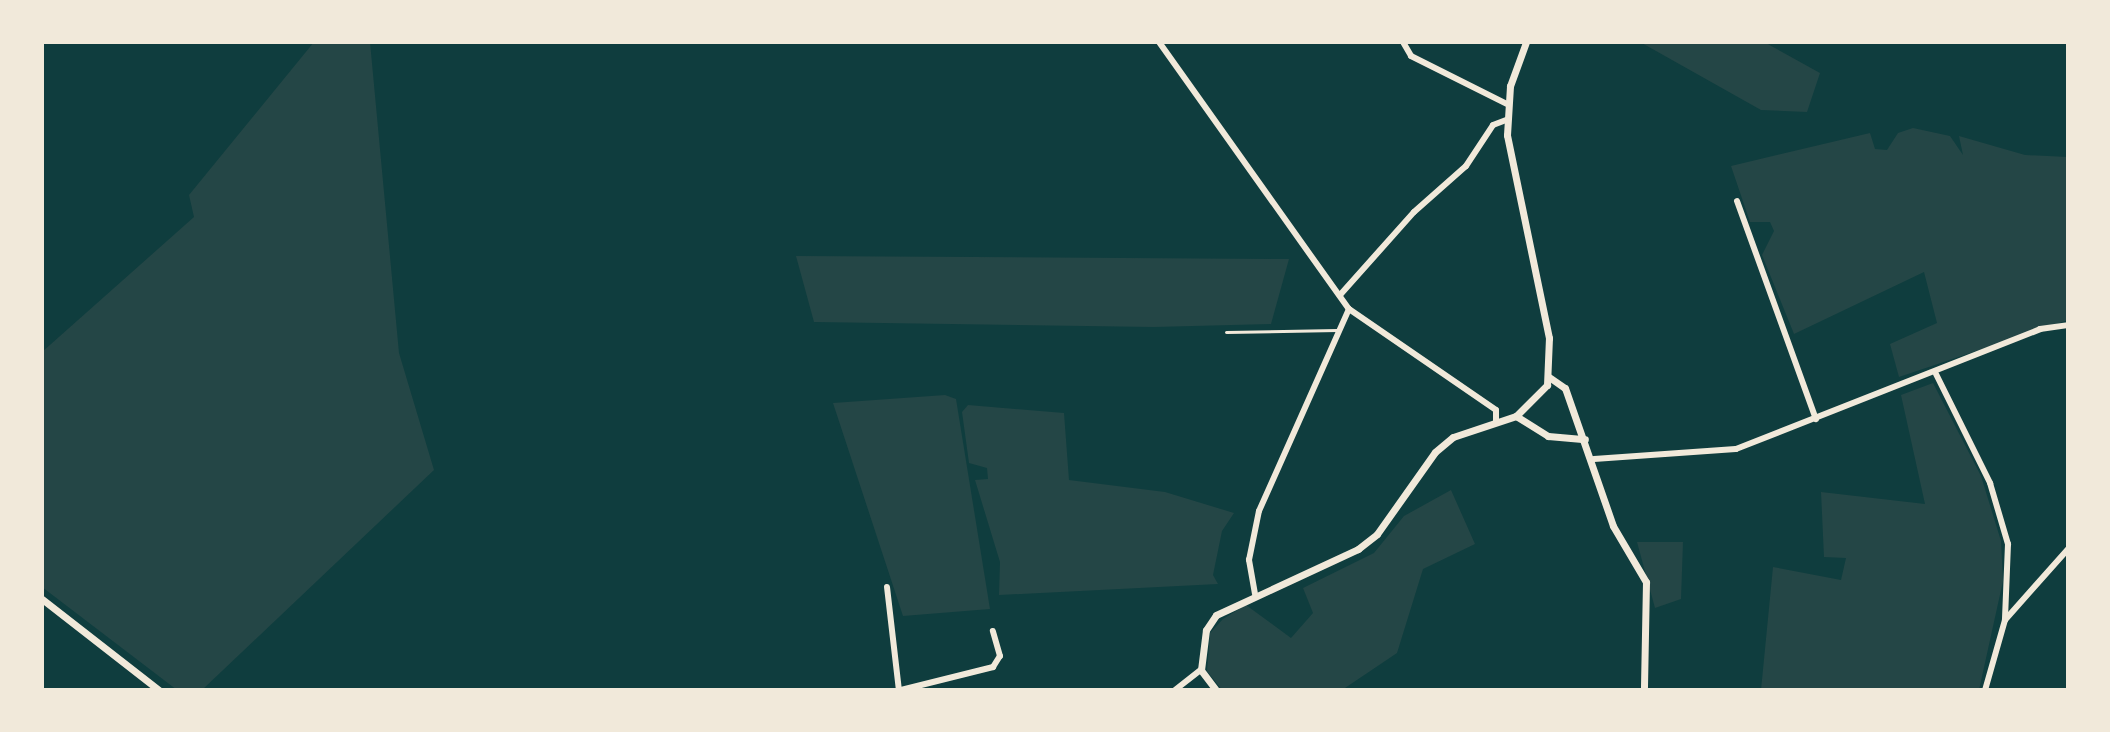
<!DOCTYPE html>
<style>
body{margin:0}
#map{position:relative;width:2110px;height:732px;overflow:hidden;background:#0f3d3e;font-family:Jost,sans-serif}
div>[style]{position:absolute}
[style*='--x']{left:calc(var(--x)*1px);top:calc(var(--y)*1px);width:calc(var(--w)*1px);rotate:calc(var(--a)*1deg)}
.green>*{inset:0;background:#244646}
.service>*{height:3px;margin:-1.5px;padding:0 1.5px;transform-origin:1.5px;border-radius:1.5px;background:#f1e9da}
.minor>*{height:6px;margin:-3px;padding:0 3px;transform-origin:3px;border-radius:3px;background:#f1e9da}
.tertiary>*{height:7px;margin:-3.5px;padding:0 3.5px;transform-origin:3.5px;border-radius:3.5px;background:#f1e9da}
span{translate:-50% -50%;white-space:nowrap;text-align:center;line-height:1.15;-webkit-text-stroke:7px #f1e9da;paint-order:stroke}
.frame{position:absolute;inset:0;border:44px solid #f1e9da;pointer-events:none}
</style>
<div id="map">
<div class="green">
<div style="clip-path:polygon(314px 42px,370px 42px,399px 353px,434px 470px,202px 690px,177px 690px,42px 587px,42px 352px,194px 217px,189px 195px)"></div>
<div style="clip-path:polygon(1640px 42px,1764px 42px,1820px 73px,1807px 112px,1761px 110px)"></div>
<div style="clip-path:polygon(1913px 128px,1950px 136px,1963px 155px,1959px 136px,2025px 155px,2068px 157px,2068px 320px,1899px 377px,1890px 344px,1937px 323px,1924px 272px,1794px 334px,1762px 255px,1774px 231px,1770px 222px,1750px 222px,1731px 166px,1870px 133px,1875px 149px,1887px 150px,1898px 133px)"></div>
<div style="clip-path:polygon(796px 256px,1289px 259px,1271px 324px,1154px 327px,814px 322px)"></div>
<div style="clip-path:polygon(1933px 383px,1981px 476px,2001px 541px,2003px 581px,1979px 690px,1761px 690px,1773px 567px,1841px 580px,1846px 558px,1824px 557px,1821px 492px,1925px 504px,1901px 395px)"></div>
<div style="clip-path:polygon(945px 395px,956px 399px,990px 609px,903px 616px,833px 403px)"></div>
<div style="clip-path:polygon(968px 405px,1064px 413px,1069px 480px,1165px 492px,1234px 513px,1222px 531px,1213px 575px,1218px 584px,999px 595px,1000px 562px,975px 480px,988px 479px,987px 468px,969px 463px,962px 412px)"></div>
<div style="clip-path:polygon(1451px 490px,1475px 544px,1423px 569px,1397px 653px,1342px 690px,1222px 690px,1207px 671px,1210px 633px,1223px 619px,1246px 605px,1291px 638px,1313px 613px,1303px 588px,1374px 553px,1404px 516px)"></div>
<div style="clip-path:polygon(1637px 542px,1683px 542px,1681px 599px,1655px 608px)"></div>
</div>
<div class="service">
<div style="--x:1226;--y:332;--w:111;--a:-1"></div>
</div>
<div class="minor">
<div style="--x:1159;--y:42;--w:328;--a:54.6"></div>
<div style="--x:1349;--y:309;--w:178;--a:34.5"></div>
<div style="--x:1496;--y:410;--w:12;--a:90"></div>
<div style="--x:1403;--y:42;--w:16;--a:60"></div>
<div style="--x:1411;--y:56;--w:107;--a:26.6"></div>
<div style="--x:1737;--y:201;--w:232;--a:70.1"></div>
<div style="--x:1340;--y:295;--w:111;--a:-48.3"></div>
<div style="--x:1414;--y:212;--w:69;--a:-41.5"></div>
<div style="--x:1466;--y:166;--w:49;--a:-56.6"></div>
<div style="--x:1493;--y:125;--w:14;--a:-21"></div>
<div style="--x:1936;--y:374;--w:122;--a:63.6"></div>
<div style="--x:1990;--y:483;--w:64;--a:73.6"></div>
<div style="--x:2008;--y:544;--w:76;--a:92.3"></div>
<div style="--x:2005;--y:620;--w:73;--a:105.9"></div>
<div style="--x:1594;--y:459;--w:142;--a:-4"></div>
<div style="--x:1736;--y:449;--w:327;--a:-21.5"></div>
<div style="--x:2040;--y:329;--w:28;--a:-8"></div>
<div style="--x:887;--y:587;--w:104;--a:83.4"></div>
<div style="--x:1255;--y:594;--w:35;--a:-100"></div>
<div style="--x:1249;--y:560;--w:50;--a:-78.5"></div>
<div style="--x:1259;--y:511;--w:221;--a:-66"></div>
<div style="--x:2005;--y:620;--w:95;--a:-48.4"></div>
<div style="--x:901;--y:690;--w:95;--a:-14"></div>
<div style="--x:993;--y:667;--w:13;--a:-58"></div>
<div style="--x:1000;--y:656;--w:26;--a:-106"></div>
<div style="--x:1175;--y:690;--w:33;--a:-38"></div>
</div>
<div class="tertiary">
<div style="--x:1549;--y:377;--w:19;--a:35"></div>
<div style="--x:1565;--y:388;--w:146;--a:70.8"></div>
<div style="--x:1613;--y:526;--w:65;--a:59.5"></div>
<div style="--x:1646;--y:582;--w:108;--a:91.1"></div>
<div style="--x:1516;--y:416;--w:38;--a:32"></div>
<div style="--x:1548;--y:436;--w:37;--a:5"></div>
<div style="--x:42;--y:599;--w:148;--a:37.9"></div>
<div style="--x:1216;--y:690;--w:25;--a:-127"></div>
<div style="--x:1201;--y:670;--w:40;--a:-82.9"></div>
<div style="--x:1206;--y:630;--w:18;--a:-56"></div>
<div style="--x:1216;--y:615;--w:157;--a:-24.9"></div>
<div style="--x:1358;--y:549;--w:24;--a:-38"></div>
<div style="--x:1377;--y:534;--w:100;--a:-54.7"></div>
<div style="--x:1435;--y:452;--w:23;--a:-40"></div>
<div style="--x:1453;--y:437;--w:66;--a:-18.4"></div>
<div style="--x:1516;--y:416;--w:44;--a:-45"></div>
<div style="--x:1547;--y:385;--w:47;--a:-87.6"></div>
<div style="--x:1549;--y:338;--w:207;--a:-101.7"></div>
<div style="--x:1507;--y:135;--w:49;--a:-86.5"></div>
<div style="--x:1510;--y:86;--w:47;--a:-70"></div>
</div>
<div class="frame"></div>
</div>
